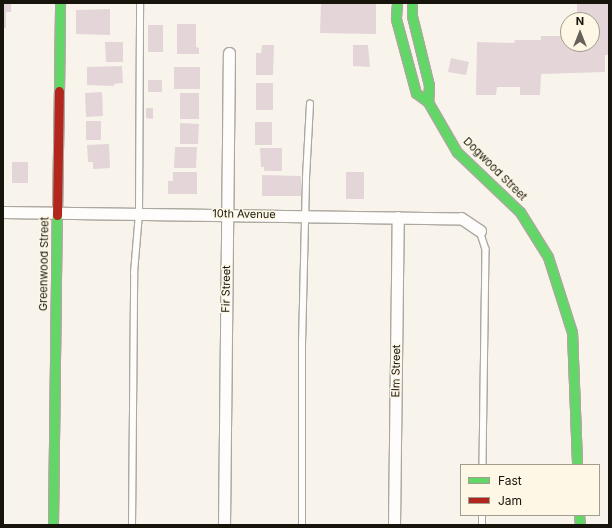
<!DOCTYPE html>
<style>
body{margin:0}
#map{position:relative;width:612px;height:528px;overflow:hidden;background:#f8f4eb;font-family:Inter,sans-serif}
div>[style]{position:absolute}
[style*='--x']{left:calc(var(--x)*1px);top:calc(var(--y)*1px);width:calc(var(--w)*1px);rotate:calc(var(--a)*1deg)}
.building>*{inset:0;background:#e4d5d9}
.roads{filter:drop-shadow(1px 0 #aca8a0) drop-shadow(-1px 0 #aca8a0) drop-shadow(0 1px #aca8a0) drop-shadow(0 -1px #aca8a0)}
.lane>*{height:5.5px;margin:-2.75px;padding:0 2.75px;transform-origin:2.75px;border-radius:2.75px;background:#fefdfc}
.street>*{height:11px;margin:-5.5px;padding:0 5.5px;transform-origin:5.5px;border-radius:5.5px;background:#fefdfc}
.fast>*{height:9px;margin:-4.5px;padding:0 4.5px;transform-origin:4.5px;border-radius:4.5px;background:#63d668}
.jam>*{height:9px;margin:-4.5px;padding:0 4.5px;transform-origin:4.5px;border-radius:4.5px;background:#b3261e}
span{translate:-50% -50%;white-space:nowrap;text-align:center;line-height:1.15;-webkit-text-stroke:3px #fef7e5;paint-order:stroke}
.street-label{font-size:11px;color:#17140c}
.frame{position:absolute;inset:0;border:4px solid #17140c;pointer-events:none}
.legend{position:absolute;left:460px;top:464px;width:140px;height:52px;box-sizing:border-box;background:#fef7e5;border:1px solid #a29c8e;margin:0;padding:5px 7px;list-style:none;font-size:12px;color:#17140c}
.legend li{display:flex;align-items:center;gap:8px;height:20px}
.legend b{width:20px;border:1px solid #a29c8e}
.north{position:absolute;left:560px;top:12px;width:40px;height:40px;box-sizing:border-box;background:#fef7e5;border:1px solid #a29c8e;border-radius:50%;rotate:0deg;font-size:11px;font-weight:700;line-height:16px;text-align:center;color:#17140c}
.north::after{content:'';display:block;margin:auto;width:14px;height:18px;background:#66625a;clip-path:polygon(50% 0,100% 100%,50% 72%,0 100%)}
</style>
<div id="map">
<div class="building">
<div style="clip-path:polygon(3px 3px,11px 3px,11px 12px,6px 12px,6px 28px,3px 28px)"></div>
<div style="clip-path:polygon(321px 3px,376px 3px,376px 34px,320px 33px)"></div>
<div style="clip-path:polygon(577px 3px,609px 3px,609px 55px,605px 55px,605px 72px,541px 74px,540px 95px,520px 95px,520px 87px,497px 87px,496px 95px,476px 95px,477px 42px,514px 43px,515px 40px,541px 40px,541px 36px,568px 36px,568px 44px,592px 44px,592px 20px,577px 20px)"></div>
<div style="clip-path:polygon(110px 9px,110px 35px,76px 34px,76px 10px)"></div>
<div style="clip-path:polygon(177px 24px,196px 24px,196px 47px,199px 48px,199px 54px,177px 54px)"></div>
<div style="clip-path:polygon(148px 25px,163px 25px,163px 52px,148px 52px)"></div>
<div style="clip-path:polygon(105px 42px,123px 42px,123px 62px,106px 62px)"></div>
<div style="clip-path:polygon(262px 45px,274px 45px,273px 75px,256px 75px,256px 53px,261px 53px)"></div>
<div style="clip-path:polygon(353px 45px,368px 45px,370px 67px,353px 66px)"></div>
<div style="clip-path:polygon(451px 58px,469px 62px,466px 75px,448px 72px)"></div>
<div style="clip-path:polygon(122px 66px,123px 83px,114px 84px,114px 86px,87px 85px,87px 67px)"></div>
<div style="clip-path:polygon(174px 67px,200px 67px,200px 89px,174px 89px)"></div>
<div style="clip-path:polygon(148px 80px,162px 80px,162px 92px,148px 92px)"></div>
<div style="clip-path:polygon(256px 83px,273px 83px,273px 110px,256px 110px)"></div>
<div style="clip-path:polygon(102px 92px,103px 116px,86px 117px,85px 93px)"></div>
<div style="clip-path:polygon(180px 93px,199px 93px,199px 119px,180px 119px)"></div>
<div style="clip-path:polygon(146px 108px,153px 108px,153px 119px,146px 118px)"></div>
<div style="clip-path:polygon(86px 121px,101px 121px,101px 140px,86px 140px)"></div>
<div style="clip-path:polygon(255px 122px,272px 122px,272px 145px,255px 145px)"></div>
<div style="clip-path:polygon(180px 123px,199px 124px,198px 144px,180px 144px)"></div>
<div style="clip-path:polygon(109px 144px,110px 168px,93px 169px,93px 162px,88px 162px,87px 145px)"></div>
<div style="clip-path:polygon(175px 147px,197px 147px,196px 168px,174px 168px)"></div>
<div style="clip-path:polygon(260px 148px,282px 148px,282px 171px,264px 171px,264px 167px,261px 167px)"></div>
<div style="clip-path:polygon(12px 162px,28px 162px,28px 183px,12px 183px)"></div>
<div style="clip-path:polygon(173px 172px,197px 172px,197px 194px,168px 194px,168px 181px,173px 181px)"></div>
<div style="clip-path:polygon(346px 172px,364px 172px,364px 199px,346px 199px)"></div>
<div style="clip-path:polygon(262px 175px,301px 176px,301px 196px,262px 196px)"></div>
</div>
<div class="roads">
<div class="lane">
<div style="--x:480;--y:231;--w:19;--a:72"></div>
<div style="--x:486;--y:249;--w:216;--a:90.8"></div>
<div style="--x:132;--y:525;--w:252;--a:-89.5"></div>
<div style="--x:134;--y:273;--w:60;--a:-85.2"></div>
<div style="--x:139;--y:213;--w:210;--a:-89.7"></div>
<div style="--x:302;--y:525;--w:181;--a:-90"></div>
<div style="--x:302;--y:344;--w:166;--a:-88.6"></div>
<div style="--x:306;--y:178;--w:74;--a:-86.9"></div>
<div style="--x:482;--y:525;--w:10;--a:-90"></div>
</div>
<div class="street">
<div style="--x:3;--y:212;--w:458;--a:0.8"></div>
<div style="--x:461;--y:218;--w:23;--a:34"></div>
<div style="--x:224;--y:525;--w:472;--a:-89.4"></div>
<div style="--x:394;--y:525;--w:308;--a:-89.3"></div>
</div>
<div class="fast">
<div style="--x:397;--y:3;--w:16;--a:94"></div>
<div style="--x:396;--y:19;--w:77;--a:74.9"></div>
<div style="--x:416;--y:93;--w:15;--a:37"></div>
<div style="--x:428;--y:102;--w:58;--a:59.9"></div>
<div style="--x:457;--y:152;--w:87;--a:43.6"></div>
<div style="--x:520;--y:212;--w:53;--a:58.1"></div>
<div style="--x:548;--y:257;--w:79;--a:72.3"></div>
<div style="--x:572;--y:332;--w:133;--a:87.8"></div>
<div style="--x:412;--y:3;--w:13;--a:90"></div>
<div style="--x:412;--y:16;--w:71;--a:76.2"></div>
<div style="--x:429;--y:85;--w:17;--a:93"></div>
<div style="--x:59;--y:91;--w:88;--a:-89.3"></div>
<div style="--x:579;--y:515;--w:10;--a:84"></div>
<div style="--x:53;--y:525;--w:310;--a:-89.3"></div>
</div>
<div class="jam">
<div style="--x:57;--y:215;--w:124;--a:-89.1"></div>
</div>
</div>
<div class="street-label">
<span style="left:495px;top:169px;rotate:45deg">Dogwood Street</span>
<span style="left:244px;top:214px;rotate:1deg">10th Avenue</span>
<span style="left:44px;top:264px;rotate:-89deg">Greenwood Street</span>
<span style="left:226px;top:289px;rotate:-89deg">Fir Street</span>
<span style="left:396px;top:371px;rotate:-89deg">Elm Street</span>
</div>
<div class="frame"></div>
<ul class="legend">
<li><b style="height:5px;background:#63d668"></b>Fast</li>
<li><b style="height:5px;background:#b3261e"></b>Jam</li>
</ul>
<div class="north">N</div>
</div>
